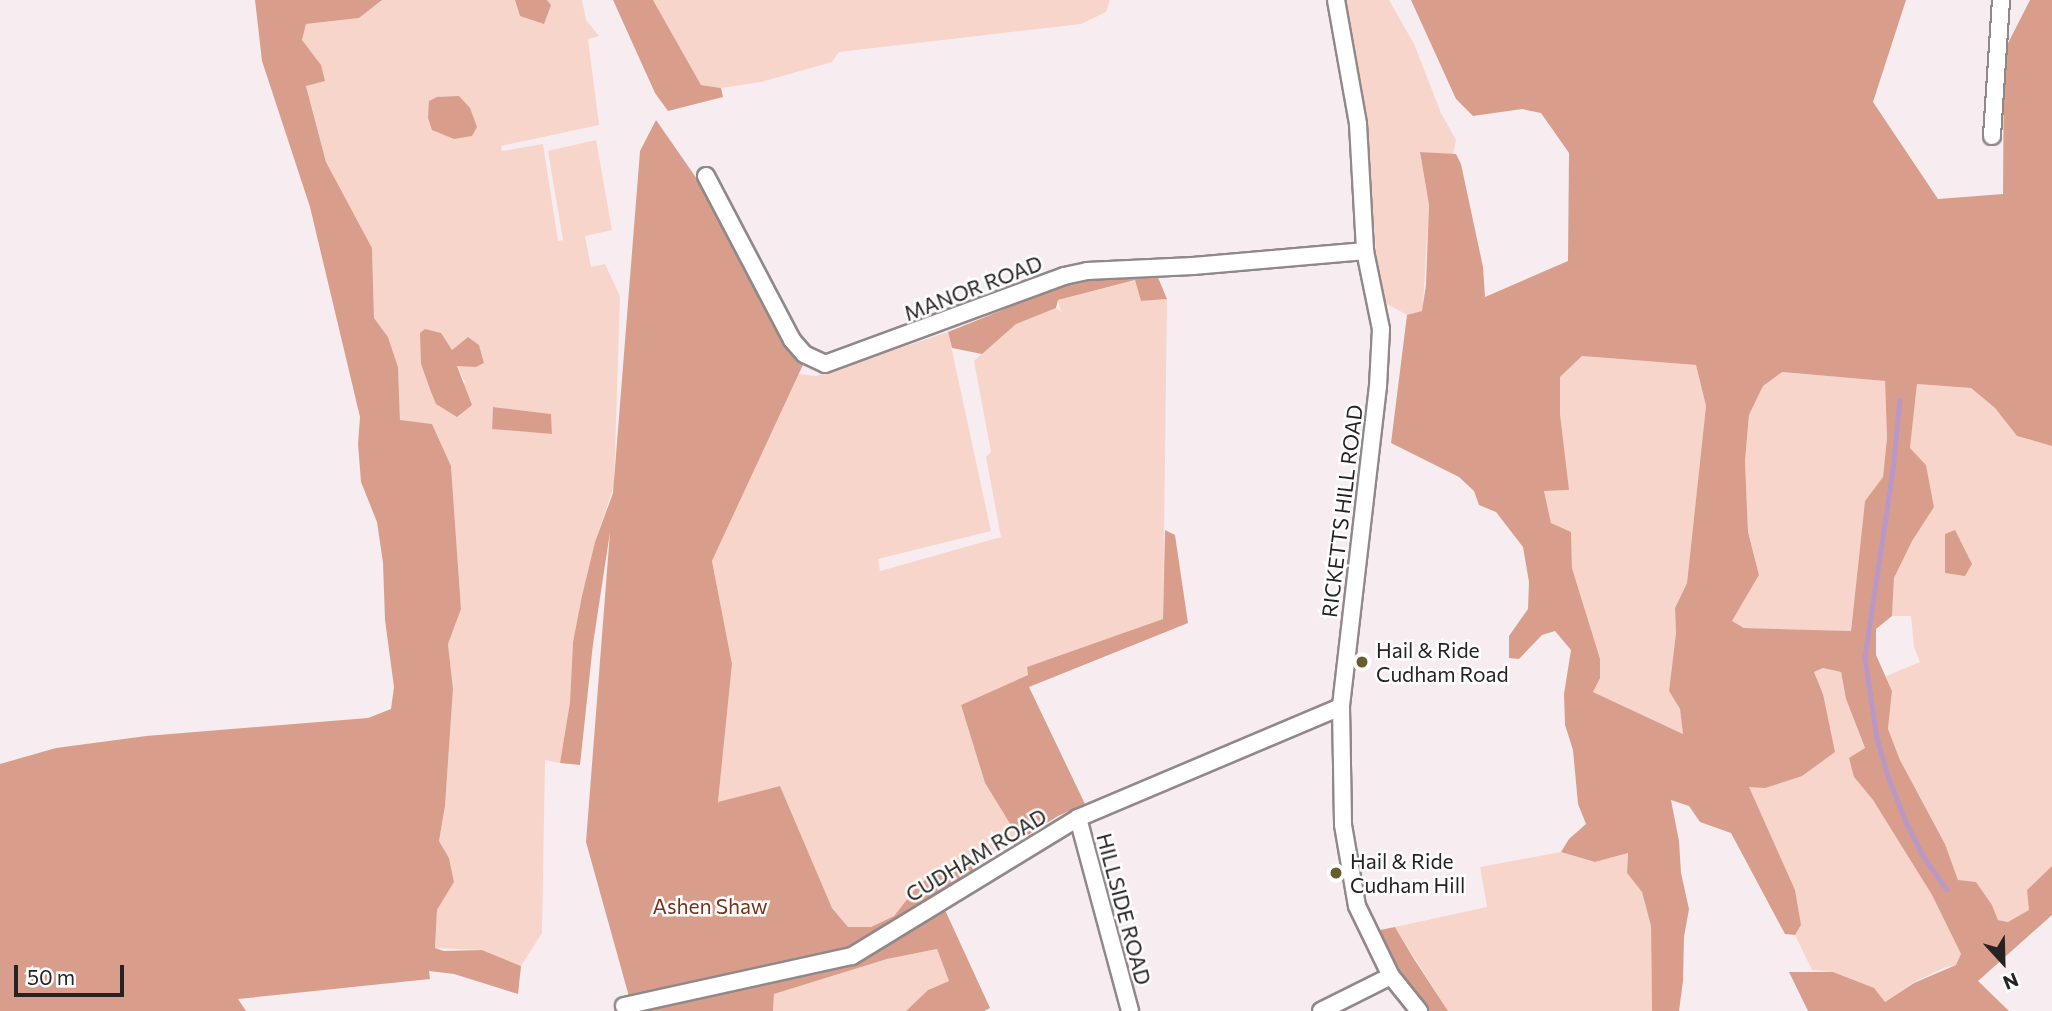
<!DOCTYPE html>
<style>
body{margin:0}
#map{position:relative;width:2052px;height:1011px;overflow:hidden;background:#f7edf0;font-family:Commissioner,sans-serif}
div>[style]{position:absolute}
[style*='--x']{left:calc(var(--x)*1px);top:calc(var(--y)*1px);width:calc(var(--w)*1px);rotate:calc(var(--a)*1deg)}
.green>*{inset:0;background:#f7d5ca}
.forest>*{inset:0;background:#d99e8b}
.stream>*{height:4.5px;margin:-2.25px;padding:0 2.25px;transform-origin:2.25px;border-radius:2.25px;background:#ba98c6}
.roads{filter:drop-shadow(2px 0 #91888a) drop-shadow(-2px 0 #91888a) drop-shadow(0 2px #91888a) drop-shadow(0 -2px #91888a)}
.minor>*{height:16px;margin:-8px;padding:0 8px;transform-origin:8px;border-radius:8px;background:#fff}
.dots>*{width:19px;height:19px;translate:-50% -50%;box-sizing:border-box;border:4px solid #fff;border-radius:50%}
span{translate:-50% -50%;white-space:nowrap;text-align:center;line-height:1.15;-webkit-text-stroke:5px #fff;paint-order:stroke}
.street-label{font-size:21px;color:#262223}
.poi-label{font-size:21px;color:#262223}
.left{translate:0 -50%;text-align:left}
.park-label{font-size:21px;color:#78321a}
.north{position:absolute;left:1968px;top:927px;width:70px;height:70px;-webkit-text-stroke:5px #fff;paint-order:stroke;rotate:158deg;font-size:19px;font-weight:700;line-height:28px;text-align:center;color:#262223}
.north::after{content:'';display:block;margin:auto;width:24px;height:32px;background:#262223;clip-path:polygon(50% 0,100% 100%,50% 72%,0 100%)}
.scale{position:absolute;left:14px;top:965px;width:110px;height:32px;box-sizing:border-box;border:4px solid #262223;border-top:0;padding-left:9px;font-size:21px;line-height:24px;white-space:nowrap;color:#262223;-webkit-text-stroke:5px #fff;paint-order:stroke}
</style>
<div id="map">
<div class="green">
<div style="clip-path:polygon(evenodd,382px 0,515px 0,520px 16px,551px 6px,547px 0,582px 0,586px 20px,599px 36px,588px 39px,599px 125px,501px 146px,502px 151px,543px 144px,558px 241px,563px 240px,548px 151px,596px 140px,612px 230px,585px 236px,591px 267px,605px 264px,620px 296px,614px 486px,595px 542px,573px 642px,570px 702px,560px 763px,545px 760px,542px 933px,521px 966px,482px 950px,435px 948px,437px 910px,454px 882px,449px 858px,439px 841px,445px 806px,453px 689px,448px 644px,461px 609px,451px 466px,432px 424px,400px 421px,398px 367px,388px 337px,374px 318px,372px 248px,326px 162px,306px 85px,324px 81px,302px 40px,306px 24px,359px 18px,382px 0,468px 337px,479px 345px,484px 363px,476px 367px,457px 365px,465px 382px,436px 404px,421px 364px,452px 350px,468px 337px,382px 0,493px 407px,551px 414px,552px 434px,492px 428px,493px 407px)"></div>
<div style="clip-path:polygon(653px 0,1110px 0,1106px 12px,1081px 24px,839px 52px,832px 62px,761px 82px,721px 88px,701px 85px)"></div>
<div style="clip-path:polygon(1343px 0,1389px 0,1414px 44px,1441px 113px,1456px 140px,1453px 154px,1420px 152px,1429px 205px,1423px 306px,1425px 311px,1407px 315px,1387px 304px,1379px 288px,1368px 149px,1356px 60px)"></div>
<div style="clip-path:polygon(1136px 280px,1141px 301px,1167px 299px,1163px 619px,1027px 667px,1028px 675px,961px 705px,985px 783px,1020px 840px,970px 864px,947px 866px,919px 884px,894px 916px,871px 927px,848px 927px,832px 908px,780px 786px,718px 803px,732px 664px,712px 561px,799px 374px,816px 376px,948px 332px,991px 531px,878px 559px,880px 571px,1001px 537px,986px 457px,991px 452px,974px 361px,1016px 323px,1056px 308px,1061px 312px,1058px 300px)"></div>
<div style="clip-path:polygon(1582px 356px,1696px 365px,1706px 406px,1687px 583px,1675px 608px,1676px 633px,1669px 691px,1680px 709px,1683px 734px,1593px 692px,1582px 600px,1572px 568px,1571px 533px,1551px 523px,1544px 491px,1568px 490px,1560px 414px,1560px 377px)"></div>
<div style="clip-path:polygon(1781px 372px,1885px 381px,1887px 438px,1883px 478px,1865px 501px,1851px 631px,1744px 628px,1732px 621px,1759px 575px,1748px 532px,1745px 461px,1749px 415px,1763px 386px)"></div>
<div style="clip-path:polygon(1917px 384px,1971px 388px,1995px 408px,2017px 436px,2052px 446px,2052px 866px,2027px 890px,2030px 910px,2009px 922px,1998px 920px,1992px 905px,1958px 880px,1945px 844px,1900px 760px,1888px 729px,1892px 691px,1886px 676px,1920px 662px,1914px 647px,1911px 616px,1892px 616px,1894px 578px,1911px 541px,1934px 507px,1926px 465px,1910px 448px)"></div>
<div style="clip-path:polygon(1823px 668px,1841px 672px,1846px 699px,1865px 749px,1854px 777px,1873px 800px,1932px 895px,1961px 954px,1957px 965px,1946px 967px,1914px 982px,1885px 1002px,1833px 972px,1812px 970px,1795px 935px,1801px 925px,1748px 786px,1765px 788px,1823px 694px,1814px 672px)"></div>
<div style="clip-path:polygon(1561px 852px,1595px 862px,1628px 853px,1627px 873px,1642px 892px,1651px 926px,1652px 1011px,1448px 1011px,1395px 927px,1487px 907px,1480px 867px)"></div>
<div style="clip-path:polygon(937px 949px,949px 981px,928px 990px,906px 1011px,773px 1011px,774px 994px,887px 959px)"></div>
</div>
<div class="forest">
<div style="clip-path:polygon(255px 0,382px 0,359px 18px,306px 24px,302px 40px,321px 65px,325px 81px,306px 86px,326px 162px,372px 248px,374px 318px,388px 337px,398px 367px,400px 420px,432px 424px,451px 466px,461px 609px,448px 644px,453px 689px,445px 806px,439px 841px,449px 858px,454px 882px,437px 910px,435px 948px,444px 951px,482px 950px,521px 966px,518px 994px,454px 974px,429px 971px,430px 979px,238px 999px,246px 1011px,0 1011px,0 764px,56px 748px,146px 736px,368px 718px,391px 709px,394px 687px,385px 620px,383px 563px,377px 522px,361px 482px,358px 444px,360px 417px,310px 207px,262px 61px)"></div>
<div style="clip-path:polygon(515px 0,547px 0,551px 5px,544px 24px,520px 16px)"></div>
<div style="clip-path:polygon(613px 0,653px 0,701px 85px,721px 88px,723px 97px,668px 111px,655px 93px)"></div>
<div style="clip-path:polygon(evenodd,1411px 0,1906px 0,1873px 102px,1938px 199px,2003px 194px,2004px 51px,2030px 0,2052px 0,2052px 446px,2017px 436px,1995px 408px,1971px 388px,1917px 384px,1910px 448px,1926px 465px,1934px 507px,1912px 541px,1894px 578px,1892px 616px,1876px 629px,1876px 655px,1892px 691px,1888px 729px,1900px 760px,1945px 844px,1958px 880px,1976px 882px,1992px 905px,1998px 920px,2008px 922px,2029px 910px,2027px 890px,2052px 866px,2052px 915px,1978px 981px,2009px 1011px,1808px 1011px,1789px 972px,1833px 972px,1874px 988px,1885px 1002px,1914px 983px,1956px 965px,1961px 954px,1932px 895px,1873px 800px,1854px 777px,1849px 758px,1865px 748px,1846px 699px,1841px 672px,1823px 668px,1814px 672px,1823px 694px,1835px 752px,1802px 776px,1765px 788px,1749px 787px,1795px 890px,1801px 925px,1795px 935px,1785px 934px,1731px 833px,1700px 822px,1689px 806px,1671px 800px,1679px 841px,1681px 873px,1689px 909px,1684px 937px,1683px 981px,1679px 1011px,1652px 1011px,1651px 926px,1642px 892px,1627px 873px,1628px 853px,1595px 862px,1561px 852px,1569px 839px,1586px 824px,1578px 804px,1573px 750px,1565px 725px,1564px 694px,1571px 650px,1555px 631px,1542px 635px,1519px 659px,1509px 658px,1509px 636px,1528px 609px,1529px 582px,1523px 547px,1496px 512px,1479px 505px,1474px 491px,1459px 477px,1391px 443px,1407px 315px,1422px 311px,1426px 285px,1429px 205px,1420px 152px,1456px 154px,1461px 164px,1483px 267px,1485px 297px,1568px 261px,1569px 153px,1541px 113px,1522px 109px,1473px 116px,1456px 99px,1411px 0,1582px 356px,1696px 365px,1706px 406px,1687px 583px,1675px 608px,1676px 633px,1669px 691px,1680px 709px,1683px 734px,1593px 692px,1600px 678px,1600px 659px,1572px 568px,1571px 532px,1551px 523px,1544px 491px,1569px 490px,1560px 414px,1560px 377px,1582px 356px,1411px 0,1782px 372px,1885px 381px,1887px 438px,1883px 477px,1865px 501px,1851px 631px,1744px 628px,1732px 621px,1759px 575px,1748px 532px,1745px 461px,1749px 415px,1763px 386px,1782px 372px)"></div>
<div style="clip-path:polygon(459px 96px,470px 108px,477px 127px,472px 136px,454px 139px,432px 130px,428px 118px,429px 101px,437px 97px)"></div>
<div style="clip-path:polygon(656px 120px,697px 179px,808px 354px,712px 561px,732px 664px,718px 802px,780px 786px,832px 908px,848px 927px,871px 927px,894px 916px,919px 884px,947px 866px,970px 864px,974px 871px,852px 945px,836px 950px,842px 964px,856px 960px,945px 910px,990px 1008px,984px 1011px,906px 1011px,928px 990px,949px 981px,937px 949px,887px 959px,774px 994px,773px 1011px,633px 1011px,586px 842px,610px 532px,593px 644px,580px 765px,560px 763px,570px 702px,573px 642px,582px 596px,595px 542px,613px 493px,640px 151px)"></div>
<div style="clip-path:polygon(1157px 275px,1167px 299px,1141px 301px,1135px 280px,1058px 300px,1056px 308px,1016px 324px,982px 354px,952px 348px,948px 332px,1072px 282px)"></div>
<div style="clip-path:polygon(425px 329px,441px 333px,452px 350px,468px 337px,479px 345px,484px 363px,476px 367px,457px 366px,472px 405px,457px 417px,436px 404px,431px 392px,421px 364px,420px 333px)"></div>
<div style="clip-path:polygon(493px 407px,551px 414px,552px 434px,492px 429px)"></div>
<div style="clip-path:polygon(1165px 530px,1175px 535px,1188px 623px,1029px 687px,1085px 804px,1058px 816px,1020px 840px,985px 783px,961px 705px,1028px 675px,1027px 667px,1163px 619px)"></div>
<div style="clip-path:polygon(1955px 530px,1972px 564px,1965px 576px,1945px 573px,1945px 534px)"></div>
<div style="clip-path:polygon(1395px 927px,1414px 959px,1448px 1011px,1426px 1011px,1375px 931px)"></div>
</div>
<div class="stream">
<div style="--x:1900;--y:400;--w:70;--a:95.7"></div>
<div style="--x:1893;--y:470;--w:190;--a:98.5"></div>
<div style="--x:1865;--y:658;--w:81;--a:81.5"></div>
<div style="--x:1877;--y:738;--w:40;--a:74"></div>
<div style="--x:1888;--y:776;--w:49;--a:68.6"></div>
<div style="--x:1906;--y:822;--w:39;--a:63"></div>
<div style="--x:1924;--y:857;--w:39;--a:55"></div>
</div>
<div class="roads">
<div class="minor">
<div style="--x:1336;--y:0;--w:126;--a:79.9"></div>
<div style="--x:1358;--y:124;--w:127;--a:86.8"></div>
<div style="--x:1365;--y:251;--w:80;--a:78.4"></div>
<div style="--x:1381;--y:329;--w:57;--a:93"></div>
<div style="--x:1378;--y:386;--w:323;--a:96.6"></div>
<div style="--x:1341;--y:707;--w:118;--a:89"></div>
<div style="--x:1343;--y:825;--w:82;--a:80.2"></div>
<div style="--x:1357;--y:906;--w:78;--a:64.1"></div>
<div style="--x:1391;--y:976;--w:45;--a:51.3"></div>
<div style="--x:1992;--y:136;--w:136;--a:-86.2"></div>
<div style="--x:706;--y:176;--w:185;--a:62.3"></div>
<div style="--x:792;--y:340;--w:18;--a:49"></div>
<div style="--x:804;--y:354;--w:23;--a:25"></div>
<div style="--x:825;--y:364;--w:255;--a:-20.2"></div>
<div style="--x:1064;--y:276;--w:24;--a:-12"></div>
<div style="--x:1087;--y:271;--w:106;--a:-2.7"></div>
<div style="--x:1193;--y:266;--w:173;--a:-5"></div>
<div style="--x:1078;--y:818;--w:200;--a:74.9"></div>
<div style="--x:624;--y:1006;--w:233;--a:-12.4"></div>
<div style="--x:852;--y:956;--w:265;--a:-31.4"></div>
<div style="--x:1078;--y:818;--w:285;--a:-22.9"></div>
<div style="--x:1321;--y:1011;--w:78;--a:-26.6"></div>
</div>
</div>
<div class="dots">
<div style="left:1362px;top:662px;background:#665d2a"></div>
<div style="left:1336px;top:873px;background:#665d2a"></div>
</div>
<div class="street-label">
<span style="left:973px;top:288px;rotate:-21deg">MANOR ROAD</span>
<span style="left:1342px;top:511px;rotate:-83deg">RICKETTS HILL ROAD</span>
<span style="left:976px;top:855px;rotate:-31deg">CUDHAM ROAD</span>
<span style="left:1124px;top:909px;rotate:75deg">HILLSIDE ROAD</span>
</div>
<div class="poi-label">
<span class="left" style="left:1376px;top:662px">Hail &amp; Ride<br>Cudham Road</span>
<span class="left" style="left:1350px;top:873px">Hail &amp; Ride<br>Cudham Hill</span>
</div>
<div class="park-label">
<span style="left:710px;top:906px">Ashen Shaw</span>
</div>
<div class="north">N</div>
<div class="scale">50 m</div>
</div>
